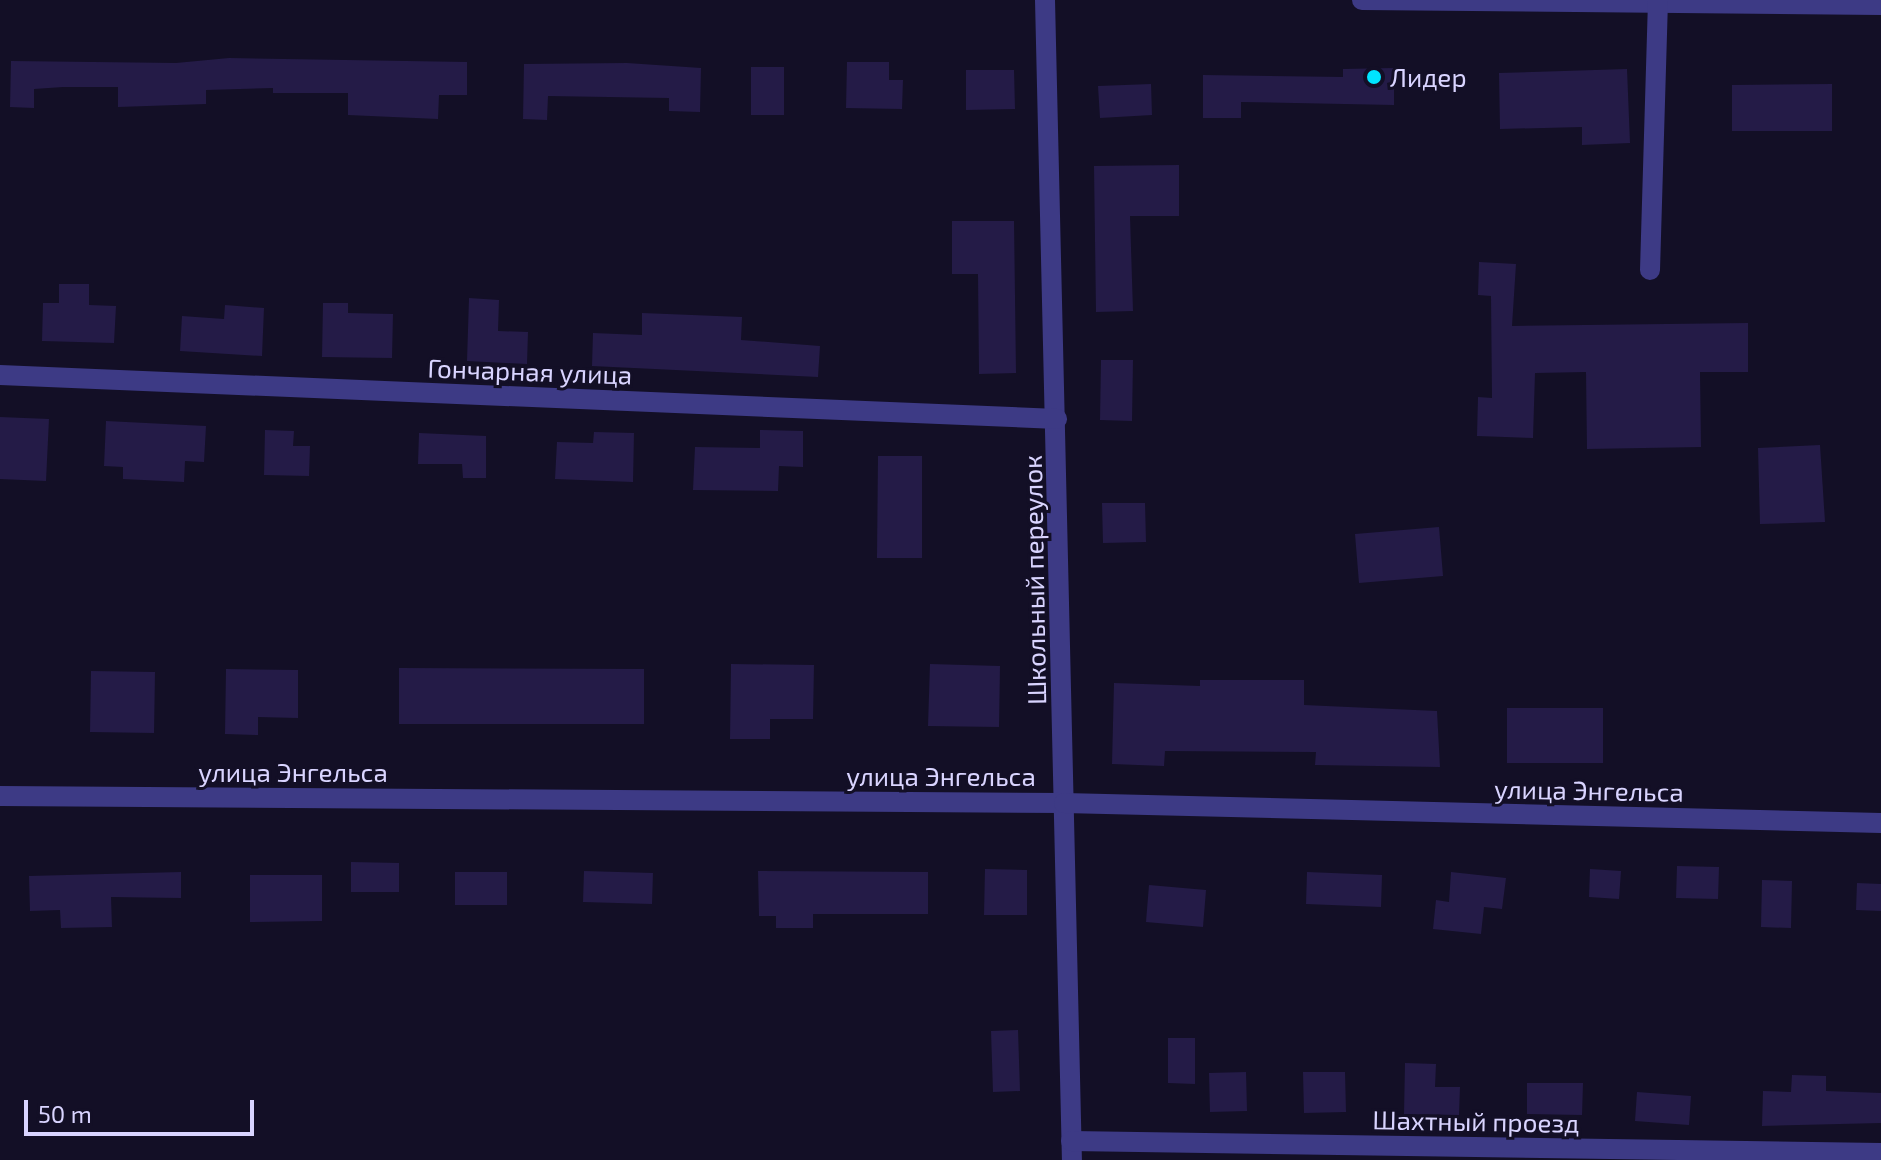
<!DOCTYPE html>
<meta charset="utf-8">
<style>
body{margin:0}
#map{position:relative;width:1881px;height:1160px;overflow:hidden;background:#130f26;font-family:"Exo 2",sans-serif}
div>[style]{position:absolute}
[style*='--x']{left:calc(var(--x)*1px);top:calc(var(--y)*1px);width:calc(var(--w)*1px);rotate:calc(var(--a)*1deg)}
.building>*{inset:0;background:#241b47}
.minor>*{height:20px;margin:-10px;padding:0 10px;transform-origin:10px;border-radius:10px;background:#3d3a85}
.dots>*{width:22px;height:22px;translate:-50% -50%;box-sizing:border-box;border:4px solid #130f26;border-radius:50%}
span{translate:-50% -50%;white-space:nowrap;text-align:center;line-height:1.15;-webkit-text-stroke:6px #130f26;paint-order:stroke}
.poi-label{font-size:26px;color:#d9d4ff}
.left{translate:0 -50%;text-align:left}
.street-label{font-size:26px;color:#d9d4ff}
.scale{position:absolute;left:24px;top:1100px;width:230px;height:36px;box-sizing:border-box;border:4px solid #d9d4ff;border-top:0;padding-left:10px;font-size:24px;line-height:28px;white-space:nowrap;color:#d9d4ff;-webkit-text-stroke:6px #130f26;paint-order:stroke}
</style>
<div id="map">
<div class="building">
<div style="clip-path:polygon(229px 58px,467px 62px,467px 95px,439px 95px,438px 119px,348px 115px,348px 93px,273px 93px,273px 88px,206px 90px,206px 104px,118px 107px,118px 87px,63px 87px,34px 89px,34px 108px,10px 107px,11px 61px,176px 63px)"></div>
<div style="clip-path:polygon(847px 62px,889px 62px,889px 80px,903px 80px,902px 109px,846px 108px)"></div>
<div style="clip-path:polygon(627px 63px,701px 68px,700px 112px,669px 111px,669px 98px,548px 96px,547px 120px,523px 119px,524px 64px)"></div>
<div style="clip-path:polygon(751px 67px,784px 67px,784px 115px,751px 115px)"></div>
<div style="clip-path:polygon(1394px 68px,1394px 105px,1241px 102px,1241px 118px,1203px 118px,1203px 75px,1343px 77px,1343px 69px)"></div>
<div style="clip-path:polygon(1627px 69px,1630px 143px,1582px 145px,1582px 127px,1500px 129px,1499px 73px)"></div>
<div style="clip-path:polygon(966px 70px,1014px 70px,1015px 109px,966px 110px)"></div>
<div style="clip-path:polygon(1151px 84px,1152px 115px,1100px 118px,1098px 86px)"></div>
<div style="clip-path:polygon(1832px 84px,1832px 131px,1732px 131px,1732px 85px)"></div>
<div style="clip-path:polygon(1179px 165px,1179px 216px,1130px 216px,1133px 311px,1096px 312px,1094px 166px)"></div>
<div style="clip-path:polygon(952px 221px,1014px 221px,1016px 373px,979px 374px,978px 274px,952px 274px)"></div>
<div style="clip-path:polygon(1479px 262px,1516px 264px,1512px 326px,1748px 323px,1748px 372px,1700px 372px,1701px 447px,1587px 449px,1586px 372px,1535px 373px,1533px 438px,1477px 436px,1478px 397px,1492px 398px,1491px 296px,1478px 295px)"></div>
<div style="clip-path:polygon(59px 284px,89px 284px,89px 305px,116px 306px,114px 343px,42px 341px,43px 303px,59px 303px)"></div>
<div style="clip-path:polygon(469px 298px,499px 300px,498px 331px,528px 332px,527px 364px,467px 361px)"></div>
<div style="clip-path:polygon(323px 303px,348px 303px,348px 313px,393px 314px,392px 358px,322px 357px)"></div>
<div style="clip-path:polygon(225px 305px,264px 308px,262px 356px,180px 351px,182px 316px,224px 319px)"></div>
<div style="clip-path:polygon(642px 313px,742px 317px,741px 340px,820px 346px,818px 377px,592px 366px,593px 333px,642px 335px)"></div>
<div style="clip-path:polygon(1101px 360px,1133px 360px,1132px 421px,1100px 420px)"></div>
<div style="clip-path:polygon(0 417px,49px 419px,46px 481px,0 479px)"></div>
<div style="clip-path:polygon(106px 421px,206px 426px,204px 462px,185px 461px,184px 482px,123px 479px,123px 467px,104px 466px)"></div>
<div style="clip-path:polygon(265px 430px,294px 431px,293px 446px,310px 446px,309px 476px,264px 475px)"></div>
<div style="clip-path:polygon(760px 430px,803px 431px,803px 467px,779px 466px,778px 491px,693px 490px,695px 447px,760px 448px)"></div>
<div style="clip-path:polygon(594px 432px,634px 433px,633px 482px,555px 479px,557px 442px,593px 443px)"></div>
<div style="clip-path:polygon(419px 433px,486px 436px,486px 478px,463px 478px,462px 464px,418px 464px)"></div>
<div style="clip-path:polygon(1820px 445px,1825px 522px,1760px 524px,1758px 448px)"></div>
<div style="clip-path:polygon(878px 456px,922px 456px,922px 558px,877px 558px)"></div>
<div style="clip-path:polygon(1102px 503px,1145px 503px,1146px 542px,1103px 543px)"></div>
<div style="clip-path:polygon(1439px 527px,1443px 576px,1359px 583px,1355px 534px)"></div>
<div style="clip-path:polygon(731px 664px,814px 665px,813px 719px,770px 719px,770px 739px,730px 739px)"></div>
<div style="clip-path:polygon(930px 664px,1000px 666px,999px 727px,928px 726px)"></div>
<div style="clip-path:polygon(399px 668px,644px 669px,644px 724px,399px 724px)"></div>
<div style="clip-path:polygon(226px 669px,298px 670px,298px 718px,258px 717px,258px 735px,225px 734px)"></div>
<div style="clip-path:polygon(91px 671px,155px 672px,154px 733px,90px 732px)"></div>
<div style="clip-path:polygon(1200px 680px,1304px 680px,1304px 705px,1437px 711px,1440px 767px,1315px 765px,1316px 752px,1165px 751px,1164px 766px,1112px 764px,1114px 683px,1200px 686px)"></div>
<div style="clip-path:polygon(1507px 708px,1603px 708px,1603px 763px,1507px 763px)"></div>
<div style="clip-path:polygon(351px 862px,399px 863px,399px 892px,351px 892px)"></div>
<div style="clip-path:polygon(1677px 866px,1719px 867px,1718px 899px,1676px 898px)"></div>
<div style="clip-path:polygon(985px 869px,1027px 870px,1027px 915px,984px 915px)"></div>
<div style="clip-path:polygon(1590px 869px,1621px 871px,1619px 899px,1589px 897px)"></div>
<div style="clip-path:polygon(584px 871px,653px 873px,652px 904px,583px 902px)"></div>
<div style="clip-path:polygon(758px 871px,928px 872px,928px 914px,813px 914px,813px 928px,776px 928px,776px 916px,759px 916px)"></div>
<div style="clip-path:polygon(181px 872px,181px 898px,111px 897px,112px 927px,61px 928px,60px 910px,30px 911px,29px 876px)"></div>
<div style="clip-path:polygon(455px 872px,507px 872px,507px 905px,455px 905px)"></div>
<div style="clip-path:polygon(1307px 872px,1382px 875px,1381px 907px,1306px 904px)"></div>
<div style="clip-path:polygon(1451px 872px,1506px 878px,1502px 909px,1484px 907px,1481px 934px,1433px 929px,1436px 900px,1449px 902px)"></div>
<div style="clip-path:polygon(250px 875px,322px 875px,322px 921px,250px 922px)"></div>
<div style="clip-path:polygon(1762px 880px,1792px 881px,1791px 928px,1761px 927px)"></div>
<div style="clip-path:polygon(1857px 883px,1881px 884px,1881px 911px,1856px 910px)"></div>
<div style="clip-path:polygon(1149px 885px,1206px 890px,1203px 927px,1146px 922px)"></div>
<div style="clip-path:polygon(1018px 1030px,1020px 1091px,993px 1092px,991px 1031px)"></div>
<div style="clip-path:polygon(1168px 1038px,1195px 1038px,1195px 1084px,1168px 1083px)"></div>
<div style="clip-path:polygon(1405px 1063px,1436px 1064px,1435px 1087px,1460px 1087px,1459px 1115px,1404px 1114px)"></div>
<div style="clip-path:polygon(1246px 1072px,1247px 1111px,1210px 1112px,1209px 1073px)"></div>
<div style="clip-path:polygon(1303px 1072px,1345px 1072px,1346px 1112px,1304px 1113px)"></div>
<div style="clip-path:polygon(1792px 1075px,1826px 1076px,1826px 1091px,1881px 1093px,1881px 1123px,1762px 1126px,1763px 1091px,1791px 1092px)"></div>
<div style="clip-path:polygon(1527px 1083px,1583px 1083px,1582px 1115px,1527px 1114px)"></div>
<div style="clip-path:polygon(1637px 1092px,1691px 1096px,1689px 1125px,1635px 1121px)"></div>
</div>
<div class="minor">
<div style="--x:1045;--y:0;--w:1160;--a:88.67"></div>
<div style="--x:1362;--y:0;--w:519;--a:0.55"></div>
<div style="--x:1650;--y:270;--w:270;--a:-88.3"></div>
<div style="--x:0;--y:375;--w:1058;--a:2.38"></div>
<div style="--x:0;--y:796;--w:1064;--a:0.38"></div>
<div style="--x:1064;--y:803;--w:817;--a:1.4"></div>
<div style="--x:1071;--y:1141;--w:810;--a:0.85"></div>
</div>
<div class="dots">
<div style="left:1374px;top:77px;background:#00e5ff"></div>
</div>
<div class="poi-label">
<span class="left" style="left:1390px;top:77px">Лидер</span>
</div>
<div class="street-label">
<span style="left:530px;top:371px;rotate:2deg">Гончарная улица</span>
<span style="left:1034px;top:580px;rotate:-91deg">Школьный переулок</span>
<span style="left:293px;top:772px">улица Энгельса</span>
<span style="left:941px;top:776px">улица Энгельса</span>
<span style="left:1589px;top:790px;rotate:1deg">улица Энгельса</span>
<span style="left:1476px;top:1121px;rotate:1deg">Шахтный проезд</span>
</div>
<div class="scale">50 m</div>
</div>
